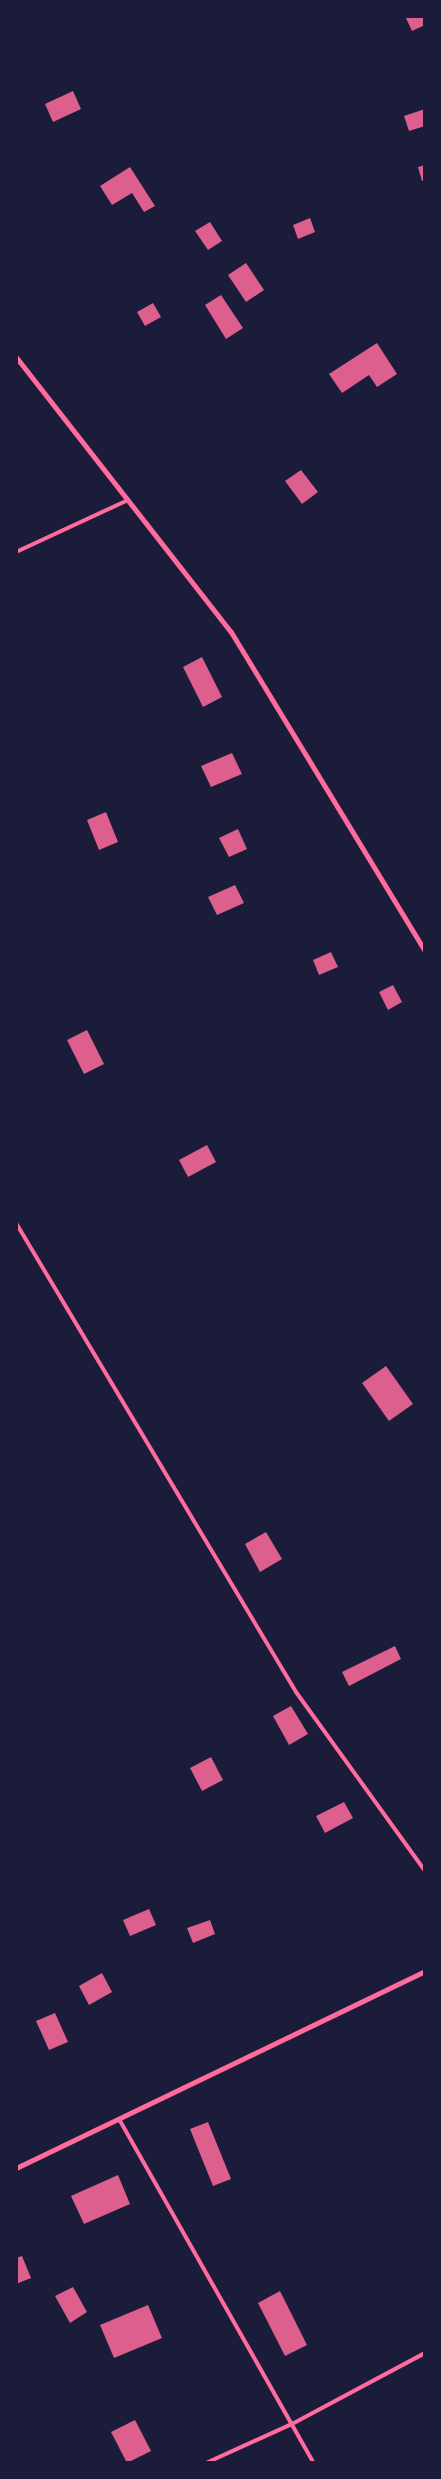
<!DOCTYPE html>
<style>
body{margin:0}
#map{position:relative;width:441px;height:2479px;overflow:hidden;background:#1b1b3a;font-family:"Work Sans",sans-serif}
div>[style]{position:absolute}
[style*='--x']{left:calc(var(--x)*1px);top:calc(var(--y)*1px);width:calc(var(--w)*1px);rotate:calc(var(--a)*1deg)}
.building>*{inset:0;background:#dd5f8e}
.service>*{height:4px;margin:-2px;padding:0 2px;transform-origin:2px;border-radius:2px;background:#ff6b9d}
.minor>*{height:5px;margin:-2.5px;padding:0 2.5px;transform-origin:2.5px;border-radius:2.5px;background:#ff6b9d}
span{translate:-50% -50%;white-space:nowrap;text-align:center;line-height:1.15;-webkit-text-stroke:5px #1b1b3a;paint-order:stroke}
.frame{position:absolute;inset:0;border:18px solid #1b1b3a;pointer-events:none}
</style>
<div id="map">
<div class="building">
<div style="clip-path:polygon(405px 16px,425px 16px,425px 25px,412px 31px)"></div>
<div style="clip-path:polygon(73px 91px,81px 109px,53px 122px,45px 104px)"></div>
<div style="clip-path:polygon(425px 109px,425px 126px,409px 131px,404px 116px)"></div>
<div style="clip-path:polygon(425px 165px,425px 180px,422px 181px,418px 167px)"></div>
<div style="clip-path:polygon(130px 167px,155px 206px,144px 212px,132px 193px,112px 205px,100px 186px)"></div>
<div style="clip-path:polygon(310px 218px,315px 232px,298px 239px,293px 225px)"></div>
<div style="clip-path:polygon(210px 222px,222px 241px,208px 250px,195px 231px)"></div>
<div style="clip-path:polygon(246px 263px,264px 290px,246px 302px,228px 275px)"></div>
<div style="clip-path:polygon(221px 295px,243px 328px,226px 339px,205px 305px)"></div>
<div style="clip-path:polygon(153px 303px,161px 317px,145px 326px,137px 312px)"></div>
<div style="clip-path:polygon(377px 343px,397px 374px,377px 387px,369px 375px,342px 393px,329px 374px)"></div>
<div style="clip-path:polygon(301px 470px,318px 492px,302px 504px,285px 481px)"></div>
<div style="clip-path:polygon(202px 657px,222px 697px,203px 707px,183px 667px)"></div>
<div style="clip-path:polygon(232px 753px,242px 774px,211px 787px,201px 766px)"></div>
<div style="clip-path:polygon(106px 812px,118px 842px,99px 850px,87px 820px)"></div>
<div style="clip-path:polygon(238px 829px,247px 849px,229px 857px,219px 838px)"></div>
<div style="clip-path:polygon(235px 885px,244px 903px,217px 915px,208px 897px)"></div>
<div style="clip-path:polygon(331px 952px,338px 967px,319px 975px,313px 960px)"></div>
<div style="clip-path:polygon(393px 985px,402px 1002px,388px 1010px,379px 992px)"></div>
<div style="clip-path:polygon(87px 1030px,104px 1064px,84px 1074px,67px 1040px)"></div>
<div style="clip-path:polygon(207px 1145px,216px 1162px,188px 1177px,179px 1160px)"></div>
<div style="clip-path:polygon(386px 1366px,413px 1404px,389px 1421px,362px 1383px)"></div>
<div style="clip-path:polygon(266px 1532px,282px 1559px,260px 1572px,245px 1544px)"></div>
<div style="clip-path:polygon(395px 1646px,401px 1659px,349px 1686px,342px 1672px)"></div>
<div style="clip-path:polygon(291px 1706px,308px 1734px,289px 1745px,273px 1716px)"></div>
<div style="clip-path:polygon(211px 1757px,223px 1780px,202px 1791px,190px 1768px)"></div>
<div style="clip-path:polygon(344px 1802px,353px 1818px,325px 1833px,316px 1816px)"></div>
<div style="clip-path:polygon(149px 1909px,156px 1925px,130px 1936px,123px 1920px)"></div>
<div style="clip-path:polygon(210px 1920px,215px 1934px,193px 1943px,187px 1928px)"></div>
<div style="clip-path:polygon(102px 1973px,112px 1992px,89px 2005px,79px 1986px)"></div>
<div style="clip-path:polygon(55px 2013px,68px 2042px,49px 2050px,36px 2021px)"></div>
<div style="clip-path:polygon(208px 2122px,231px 2179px,213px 2186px,190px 2129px)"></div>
<div style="clip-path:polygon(118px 2175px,130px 2204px,84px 2224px,71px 2196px)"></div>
<div style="clip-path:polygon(22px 2256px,31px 2278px,16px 2284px,16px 2258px)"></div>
<div style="clip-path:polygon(73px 2287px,87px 2312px,70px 2323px,55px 2296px)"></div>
<div style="clip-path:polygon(280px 2291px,307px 2345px,285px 2356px,258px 2303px)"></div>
<div style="clip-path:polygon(148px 2305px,162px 2338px,114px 2358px,100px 2325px)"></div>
<div style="clip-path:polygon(135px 2420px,151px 2451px,127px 2463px,111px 2432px)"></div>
</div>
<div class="service">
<div style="--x:16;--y:552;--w:123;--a:-24.9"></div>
<div style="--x:16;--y:1223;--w:546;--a:59.16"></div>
<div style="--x:296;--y:1692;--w:221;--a:54.2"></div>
<div style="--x:119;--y:2119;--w:395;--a:60.5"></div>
<div style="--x:206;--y:2463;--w:94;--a:-24.4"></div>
<div style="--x:292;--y:2424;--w:151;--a:-28.1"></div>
</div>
<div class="minor">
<div style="--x:16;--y:357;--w:349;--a:52"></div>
<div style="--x:231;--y:632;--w:373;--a:58.7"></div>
<div style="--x:16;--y:2168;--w:454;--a:-25.7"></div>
</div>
<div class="frame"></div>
</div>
